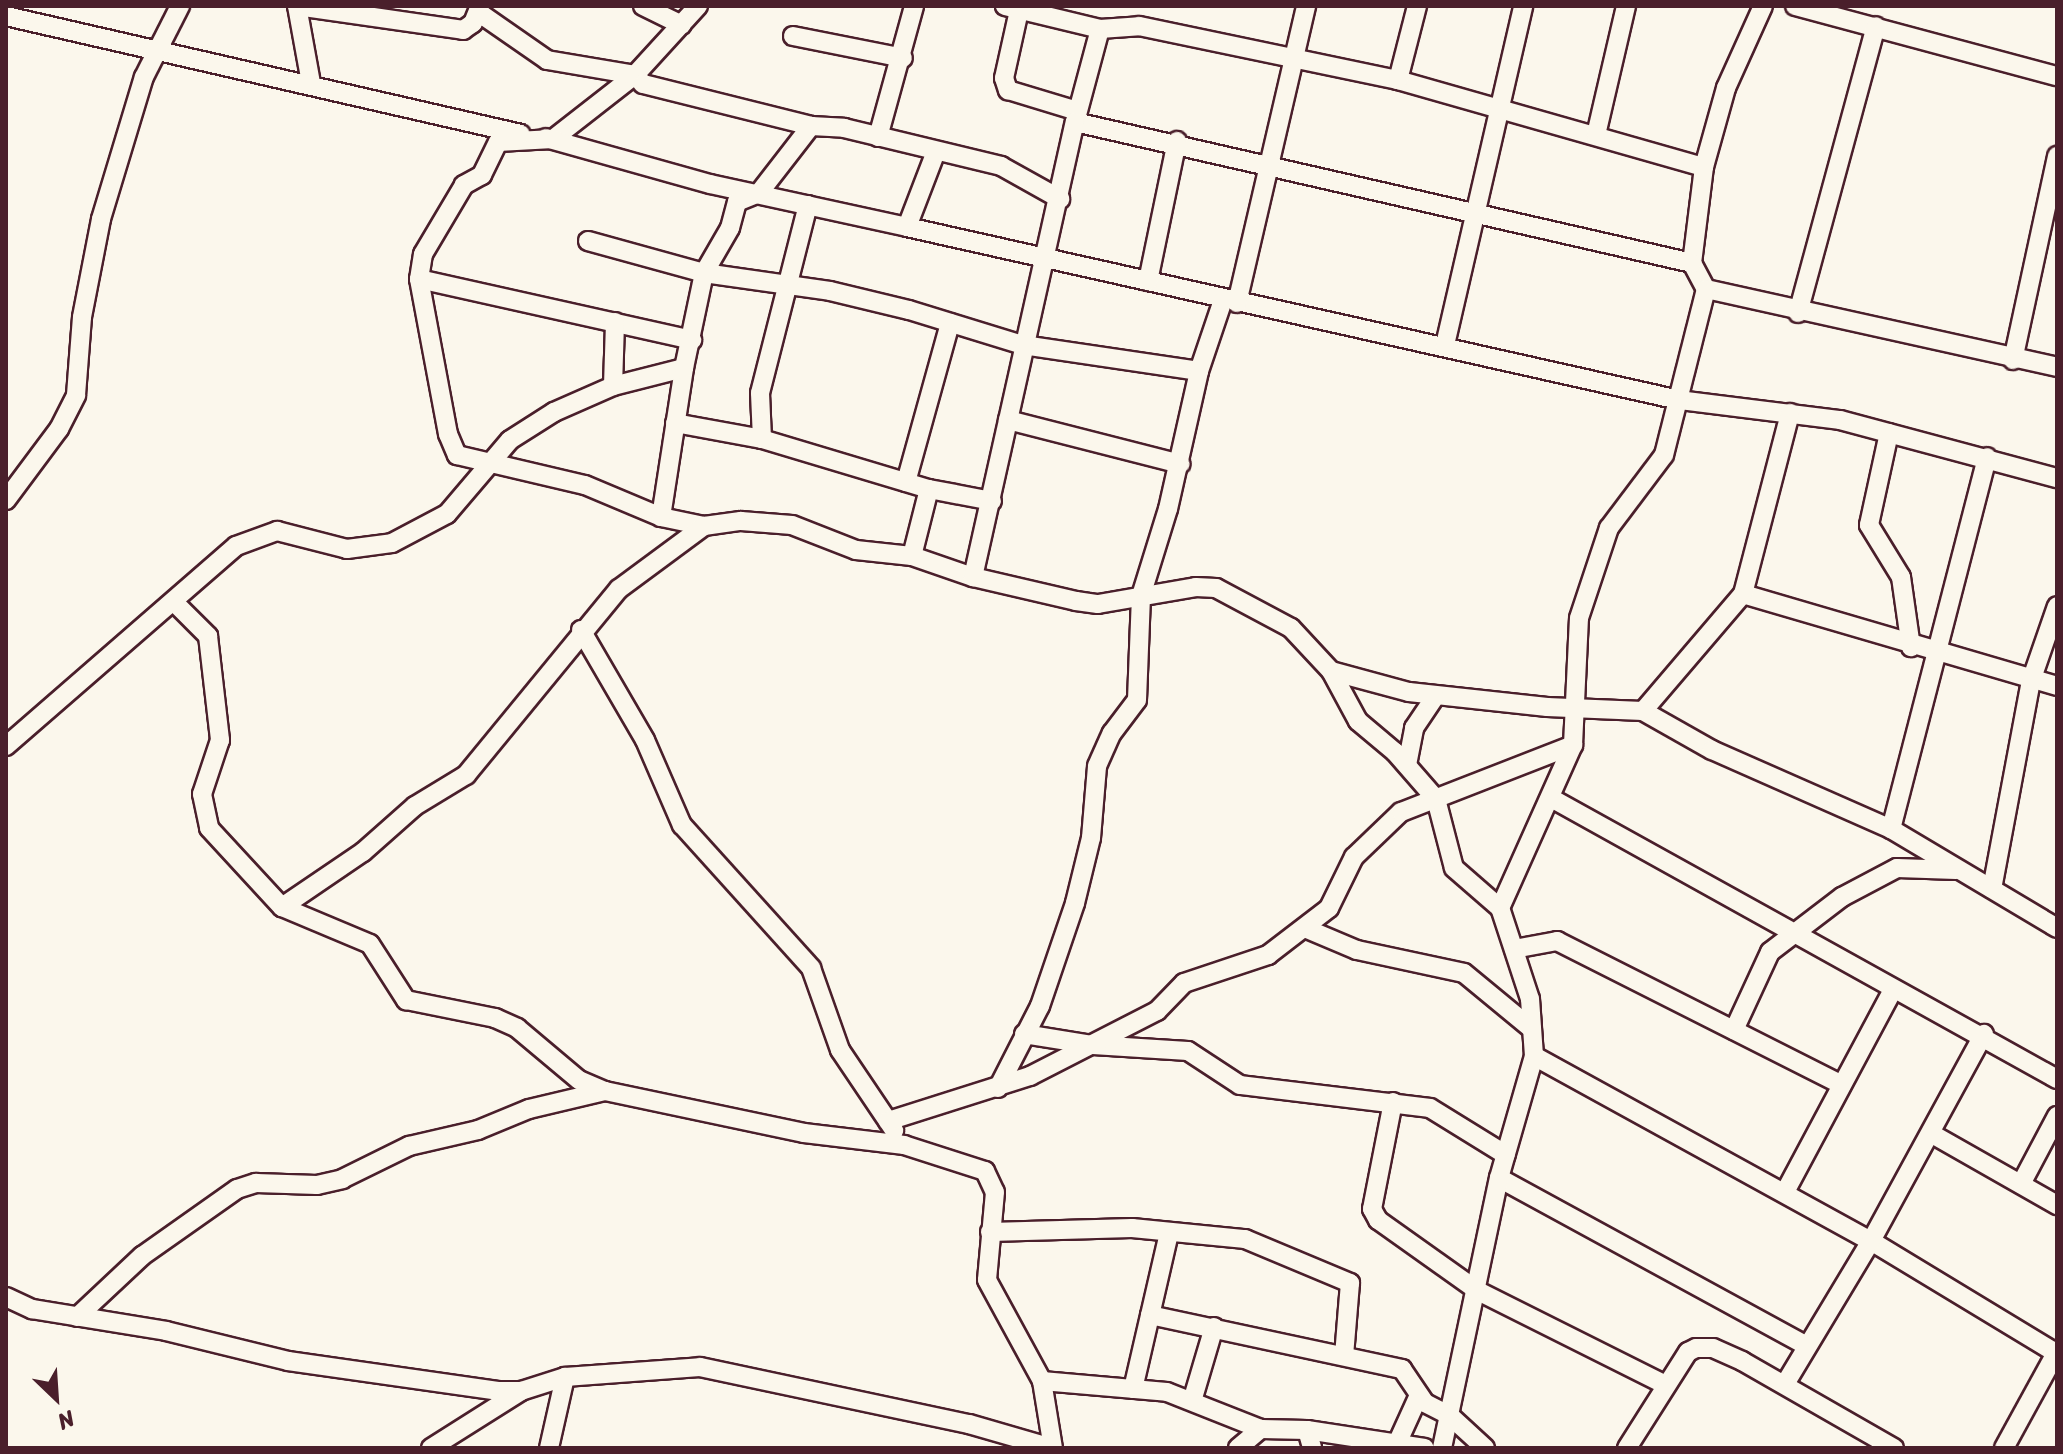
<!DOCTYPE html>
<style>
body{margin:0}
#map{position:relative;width:2063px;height:1454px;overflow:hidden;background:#fbf7ec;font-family:Sriracha,sans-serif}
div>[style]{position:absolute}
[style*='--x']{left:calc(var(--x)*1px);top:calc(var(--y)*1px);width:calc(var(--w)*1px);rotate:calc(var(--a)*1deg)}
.roads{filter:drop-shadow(2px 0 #4a1f2b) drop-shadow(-2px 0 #4a1f2b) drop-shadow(0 2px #4a1f2b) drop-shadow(0 -2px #4a1f2b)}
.minor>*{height:18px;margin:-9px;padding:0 9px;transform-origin:9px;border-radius:9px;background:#fbf7ec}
span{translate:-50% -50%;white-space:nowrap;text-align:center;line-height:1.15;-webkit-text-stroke:6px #fbf7ec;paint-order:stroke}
.frame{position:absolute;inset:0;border:8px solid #4a1f2b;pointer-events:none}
.north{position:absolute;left:16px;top:1358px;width:80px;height:80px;-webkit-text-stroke:6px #fbf7ec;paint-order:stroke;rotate:155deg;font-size:22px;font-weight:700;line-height:32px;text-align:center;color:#4a1f2b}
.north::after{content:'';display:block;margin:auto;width:28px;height:36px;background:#4a1f2b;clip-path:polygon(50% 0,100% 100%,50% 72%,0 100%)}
</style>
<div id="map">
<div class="roads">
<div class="minor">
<div style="--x:297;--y:6;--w:168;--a:8.2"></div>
<div style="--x:463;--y:30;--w:12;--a:-35"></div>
<div style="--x:473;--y:23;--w:18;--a:-68"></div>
<div style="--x:297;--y:6;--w:78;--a:79.7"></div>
<div style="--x:643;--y:6;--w:43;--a:26"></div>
<div style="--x:698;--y:6;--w:93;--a:132.4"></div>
<div style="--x:635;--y:75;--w:104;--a:142"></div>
<div style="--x:553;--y:139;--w:55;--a:176.9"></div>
<div style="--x:498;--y:142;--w:37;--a:116"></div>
<div style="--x:482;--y:175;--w:21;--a:151"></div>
<div style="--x:464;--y:185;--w:80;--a:120.7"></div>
<div style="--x:423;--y:254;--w:25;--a:99"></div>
<div style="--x:419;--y:279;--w:158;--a:79.4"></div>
<div style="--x:448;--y:434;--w:23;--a:67"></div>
<div style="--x:457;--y:455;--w:131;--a:13.2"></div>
<div style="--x:585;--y:485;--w:82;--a:22.8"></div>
<div style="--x:661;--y:517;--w:44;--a:11.8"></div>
<div style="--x:704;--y:526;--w:37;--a:-8"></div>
<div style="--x:741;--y:521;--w:51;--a:4.5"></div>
<div style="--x:792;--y:525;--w:69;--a:21.3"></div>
<div style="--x:856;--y:550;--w:56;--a:6.1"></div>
<div style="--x:912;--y:556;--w:65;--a:19"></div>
<div style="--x:973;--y:577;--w:106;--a:13.1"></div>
<div style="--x:1076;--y:601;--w:22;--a:8"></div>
<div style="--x:1098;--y:604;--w:99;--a:-9.8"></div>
<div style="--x:1196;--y:587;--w:20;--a:3"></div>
<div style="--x:1216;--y:588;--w:85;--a:28.1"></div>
<div style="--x:1291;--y:628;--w:59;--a:47.1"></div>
<div style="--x:1331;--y:671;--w:81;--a:15.1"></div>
<div style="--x:1409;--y:692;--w:139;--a:6.2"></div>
<div style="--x:1547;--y:707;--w:96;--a:2.4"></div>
<div style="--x:1643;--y:711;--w:79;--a:29.5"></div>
<div style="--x:1712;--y:750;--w:196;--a:23.8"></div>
<div style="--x:1891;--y:829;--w:193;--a:30.8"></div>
<div style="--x:1005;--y:6;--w:98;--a:13.6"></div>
<div style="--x:1100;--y:29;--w:39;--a:-4"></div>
<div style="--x:1139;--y:26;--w:265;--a:11.8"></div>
<div style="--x:1398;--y:80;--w:318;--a:15.9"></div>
<div style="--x:1020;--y:6;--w:74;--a:102.5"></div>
<div style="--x:1004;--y:78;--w:13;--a:72"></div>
<div style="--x:1008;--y:90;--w:72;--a:16.9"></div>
<div style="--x:1763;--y:6;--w:90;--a:114.3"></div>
<div style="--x:1726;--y:88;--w:82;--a:105.6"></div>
<div style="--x:1704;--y:167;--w:97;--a:97.1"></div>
<div style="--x:1692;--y:263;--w:30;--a:62"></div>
<div style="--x:1706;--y:289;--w:360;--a:12.5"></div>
<div style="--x:1795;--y:6;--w:271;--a:15"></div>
<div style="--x:478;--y:12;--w:84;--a:34.8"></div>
<div style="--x:547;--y:60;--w:89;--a:9.7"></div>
<div style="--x:635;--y:75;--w:12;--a:48"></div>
<div style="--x:643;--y:84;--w:173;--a:14"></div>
<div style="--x:6;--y:16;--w:528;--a:12.91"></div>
<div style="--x:1100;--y:29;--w:96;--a:105"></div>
<div style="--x:1075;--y:122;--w:633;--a:12.87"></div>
<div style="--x:793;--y:36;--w:112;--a:11.3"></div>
<div style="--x:1398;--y:80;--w:76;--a:-75.6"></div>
<div style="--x:1596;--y:135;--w:132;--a:-76.9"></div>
<div style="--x:878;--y:137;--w:136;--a:-74.6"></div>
<div style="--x:546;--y:138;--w:170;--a:15.7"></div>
<div style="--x:710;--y:184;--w:202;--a:12.3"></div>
<div style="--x:935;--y:154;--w:78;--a:111"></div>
<div style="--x:907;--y:227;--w:791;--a:12.63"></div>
<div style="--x:1679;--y:400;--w:162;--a:7.1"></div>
<div style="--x:1840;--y:420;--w:225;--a:15"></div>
<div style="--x:588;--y:241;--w:120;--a:15.4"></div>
<div style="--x:704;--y:273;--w:127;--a:8.1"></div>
<div style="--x:830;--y:291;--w:81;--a:13.5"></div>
<div style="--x:909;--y:310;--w:119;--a:17.1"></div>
<div style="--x:1023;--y:345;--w:178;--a:8.4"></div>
<div style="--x:419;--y:279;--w:280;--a:12.6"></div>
<div style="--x:1148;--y:281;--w:143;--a:-78.3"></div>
<div style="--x:1237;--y:303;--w:305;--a:-76.9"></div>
<div style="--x:1798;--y:313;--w:297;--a:-74.8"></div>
<div style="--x:1445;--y:345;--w:348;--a:-77"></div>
<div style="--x:2013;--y:360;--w:209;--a:-77.8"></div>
<div style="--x:613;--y:386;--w:64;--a:-88.2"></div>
<div style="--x:1008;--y:420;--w:178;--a:14.3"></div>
<div style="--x:675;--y:423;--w:88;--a:10.4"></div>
<div style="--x:762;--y:439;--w:174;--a:16.7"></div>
<div style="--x:929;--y:489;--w:64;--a:10.8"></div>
<div style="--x:1889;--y:433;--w:94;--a:102.3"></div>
<div style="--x:1869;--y:525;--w:61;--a:58.4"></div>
<div style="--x:1901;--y:577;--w:71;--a:81.9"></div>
<div style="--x:762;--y:439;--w:46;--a:-92.5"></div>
<div style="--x:760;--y:393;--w:194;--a:-75.7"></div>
<div style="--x:906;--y:482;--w:165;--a:-74.5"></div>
<div style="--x:6;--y:500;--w:89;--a:-53.3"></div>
<div style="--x:59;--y:429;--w:38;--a:-63"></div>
<div style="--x:76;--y:395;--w:78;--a:-85.6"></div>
<div style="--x:82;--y:317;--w:100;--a:-79"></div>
<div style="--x:101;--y:219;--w:148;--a:-73.2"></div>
<div style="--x:144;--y:77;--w:80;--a:-63.1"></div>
<div style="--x:661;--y:517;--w:151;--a:-81.2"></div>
<div style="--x:912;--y:556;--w:69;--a:-75.8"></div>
<div style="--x:973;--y:577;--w:466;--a:-77.4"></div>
<div style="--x:1743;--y:594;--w:327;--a:16.3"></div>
<div style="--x:175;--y:603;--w:47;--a:45"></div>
<div style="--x:208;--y:636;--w:105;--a:83.4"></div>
<div style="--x:220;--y:740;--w:57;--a:108.4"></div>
<div style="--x:202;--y:794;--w:35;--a:78"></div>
<div style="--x:209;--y:828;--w:108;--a:47.3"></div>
<div style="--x:282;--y:907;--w:95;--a:22.8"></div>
<div style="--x:370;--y:944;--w:67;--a:57.3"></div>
<div style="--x:406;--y:1000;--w:91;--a:11.4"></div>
<div style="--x:495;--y:1018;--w:24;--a:24"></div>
<div style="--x:517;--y:1028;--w:81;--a:40"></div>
<div style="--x:579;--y:1080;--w:28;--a:23"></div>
<div style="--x:605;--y:1091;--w:203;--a:11.9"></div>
<div style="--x:804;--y:1133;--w:101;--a:6.8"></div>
<div style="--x:904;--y:1145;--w:85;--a:17.8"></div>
<div style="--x:985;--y:1171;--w:23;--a:65"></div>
<div style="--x:995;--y:1192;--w:88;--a:95.2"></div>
<div style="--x:987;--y:1280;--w:115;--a:61.4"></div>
<div style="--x:1042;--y:1381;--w:68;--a:80.7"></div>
<div style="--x:581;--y:630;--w:127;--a:59.8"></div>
<div style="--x:645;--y:740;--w:93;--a:66.5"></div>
<div style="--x:682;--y:825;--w:193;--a:47.9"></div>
<div style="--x:811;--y:968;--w:87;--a:70.5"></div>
<div style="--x:840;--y:1050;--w:97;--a:56"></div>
<div style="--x:1331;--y:671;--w:57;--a:61.6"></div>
<div style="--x:1358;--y:721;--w:48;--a:40"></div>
<div style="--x:1395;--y:752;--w:62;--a:48.9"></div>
<div style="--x:1436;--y:799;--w:71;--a:75.4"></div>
<div style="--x:1454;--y:868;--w:61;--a:41"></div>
<div style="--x:1643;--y:711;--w:154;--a:-49.5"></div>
<div style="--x:1743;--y:594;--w:187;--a:-75.4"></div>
<div style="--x:6;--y:746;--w:305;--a:-41"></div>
<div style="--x:236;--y:546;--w:44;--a:-20.1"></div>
<div style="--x:277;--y:531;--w:72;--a:14.4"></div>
<div style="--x:347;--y:549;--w:45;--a:-7.6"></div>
<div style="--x:392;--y:543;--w:62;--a:-27.8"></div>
<div style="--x:447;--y:514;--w:97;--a:-49.6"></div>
<div style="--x:510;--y:440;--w:52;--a:-32.5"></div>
<div style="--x:554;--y:412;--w:64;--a:-23.8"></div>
<div style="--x:613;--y:386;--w:73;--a:-14.2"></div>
<div style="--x:684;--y:368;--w:97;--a:-78.1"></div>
<div style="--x:704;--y:273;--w:52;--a:-60"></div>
<div style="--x:730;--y:228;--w:27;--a:-75"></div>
<div style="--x:737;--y:202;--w:24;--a:-22"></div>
<div style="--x:759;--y:193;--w:85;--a:-52.2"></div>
<div style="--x:811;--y:126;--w:33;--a:3"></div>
<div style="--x:844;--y:128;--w:162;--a:13.6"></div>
<div style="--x:1001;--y:166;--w:68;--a:29.2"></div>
<div style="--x:1407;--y:765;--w:38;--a:-79"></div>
<div style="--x:1414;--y:728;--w:37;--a:-56"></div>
<div style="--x:1551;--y:798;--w:579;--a:29.04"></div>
<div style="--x:1891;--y:829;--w:384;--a:-75.5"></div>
<div style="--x:1992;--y:889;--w:212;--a:-79.4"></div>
<div style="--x:2031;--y:681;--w:79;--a:-70.9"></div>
<div style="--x:282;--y:907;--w:98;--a:-34.2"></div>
<div style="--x:363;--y:852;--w:69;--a:-41.5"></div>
<div style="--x:415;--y:806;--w:60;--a:-31.3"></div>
<div style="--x:466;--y:775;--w:241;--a:-50.6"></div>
<div style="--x:619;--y:589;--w:106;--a:-36.5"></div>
<div style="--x:1307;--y:929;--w:54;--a:22.8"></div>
<div style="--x:1357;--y:950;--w:109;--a:12.1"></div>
<div style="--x:1464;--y:973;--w:88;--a:39.5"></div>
<div style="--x:1514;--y:949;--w:44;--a:-10.5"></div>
<div style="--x:1557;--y:941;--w:319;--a:26.8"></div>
<div style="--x:1734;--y:1030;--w:86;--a:-65.2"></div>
<div style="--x:1770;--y:952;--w:91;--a:-37.4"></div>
<div style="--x:1842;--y:897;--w:62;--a:-27.8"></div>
<div style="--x:1897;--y:868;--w:59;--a:1.9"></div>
<div style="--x:1024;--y:1034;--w:70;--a:9.1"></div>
<div style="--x:1093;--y:1045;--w:95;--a:3.6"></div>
<div style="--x:1188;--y:1051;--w:62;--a:33.2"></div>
<div style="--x:1240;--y:1085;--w:191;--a:6.9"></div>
<div style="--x:1430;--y:1108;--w:89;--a:31.7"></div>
<div style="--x:1534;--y:1056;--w:384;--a:28.8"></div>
<div style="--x:1871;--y:1241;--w:216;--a:31.2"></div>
<div style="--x:998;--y:1088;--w:92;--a:-62.9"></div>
<div style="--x:1040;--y:1006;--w:109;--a:-71.2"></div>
<div style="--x:1075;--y:903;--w:67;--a:-76.2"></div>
<div style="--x:1091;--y:838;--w:72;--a:-85.2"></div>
<div style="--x:1097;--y:766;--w:36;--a:-66"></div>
<div style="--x:1112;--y:733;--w:41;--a:-52.9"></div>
<div style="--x:1137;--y:700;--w:104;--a:-87.8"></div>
<div style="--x:1141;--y:596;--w:91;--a:-72.8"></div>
<div style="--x:1168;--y:509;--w:141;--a:-77.3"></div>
<div style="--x:1199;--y:371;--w:75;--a:-71.3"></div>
<div style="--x:1393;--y:1102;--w:109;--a:101.1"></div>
<div style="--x:1372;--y:1209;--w:13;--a:61"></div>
<div style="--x:1378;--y:1220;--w:123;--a:35.4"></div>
<div style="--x:1478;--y:1291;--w:210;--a:26.6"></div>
<div style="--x:888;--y:1121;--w:149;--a:-17.6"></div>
<div style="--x:1030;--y:1076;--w:143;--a:-27.1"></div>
<div style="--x:1157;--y:1011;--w:39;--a:-46"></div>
<div style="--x:1184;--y:983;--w:89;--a:-18.4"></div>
<div style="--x:1268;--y:955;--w:77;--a:-37.6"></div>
<div style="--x:1329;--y:908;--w:57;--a:-63.9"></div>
<div style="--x:1354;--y:857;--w:65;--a:-43.8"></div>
<div style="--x:1401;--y:812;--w:185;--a:-21.3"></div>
<div style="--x:1932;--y:1134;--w:144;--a:29.6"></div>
<div style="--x:1499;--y:1178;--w:349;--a:28.6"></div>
<div style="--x:2021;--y:1184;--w:77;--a:-62.1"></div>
<div style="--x:1785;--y:1192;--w:229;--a:-61.9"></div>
<div style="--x:990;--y:1232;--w:142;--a:-1.6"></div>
<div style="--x:1132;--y:1228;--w:114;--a:5.6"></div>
<div style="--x:1245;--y:1239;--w:114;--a:22.7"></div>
<div style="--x:1350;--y:1283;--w:73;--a:94.7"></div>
<div style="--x:6;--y:1297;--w:29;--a:25"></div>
<div style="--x:32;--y:1309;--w:136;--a:9.3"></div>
<div style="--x:166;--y:1331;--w:126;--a:13.8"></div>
<div style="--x:288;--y:1361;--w:212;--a:8.1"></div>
<div style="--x:498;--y:1391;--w:23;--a:0"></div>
<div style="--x:521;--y:1391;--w:46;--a:-17.7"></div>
<div style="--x:565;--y:1377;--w:135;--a:-4.2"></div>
<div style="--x:700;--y:1367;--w:275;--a:12"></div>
<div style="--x:969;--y:1424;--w:86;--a:16.1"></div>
<div style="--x:1150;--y:1315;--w:258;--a:12.1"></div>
<div style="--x:1402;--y:1369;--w:41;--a:55.9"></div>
<div style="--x:1425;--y:1403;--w:27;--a:27"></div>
<div style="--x:1449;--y:1415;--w:49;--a:42.5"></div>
<div style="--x:77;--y:1317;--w:89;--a:-43.2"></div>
<div style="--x:142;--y:1256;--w:116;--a:-35.2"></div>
<div style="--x:237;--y:1189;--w:20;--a:-18"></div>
<div style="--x:256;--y:1183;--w:61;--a:1.9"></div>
<div style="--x:317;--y:1185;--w:26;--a:-13"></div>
<div style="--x:342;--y:1179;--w:75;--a:-26.2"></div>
<div style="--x:409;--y:1146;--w:71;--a:-13.1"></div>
<div style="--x:478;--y:1130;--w:55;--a:-22.4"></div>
<div style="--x:529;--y:1109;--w:78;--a:-13.3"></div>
<div style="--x:1042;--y:1381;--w:125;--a:5"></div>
<div style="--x:1167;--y:1392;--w:101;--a:21.5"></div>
<div style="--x:1261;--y:1429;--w:46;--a:1.2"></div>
<div style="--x:1307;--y:1430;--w:19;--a:74"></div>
<div style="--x:1785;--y:1384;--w:167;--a:-59"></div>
<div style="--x:1871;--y:1241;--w:236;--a:-61.4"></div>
<div style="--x:1133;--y:1389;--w:160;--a:-77"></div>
<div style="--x:1193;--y:1398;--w:74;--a:-73.5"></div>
<div style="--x:1307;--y:1430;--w:119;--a:8.7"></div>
<div style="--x:431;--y:1448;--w:107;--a:-32.3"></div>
<div style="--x:549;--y:1448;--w:73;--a:-77.3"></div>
<div style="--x:1238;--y:1448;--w:30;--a:-40"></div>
<div style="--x:1395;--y:1448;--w:58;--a:-65.6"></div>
<div style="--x:1442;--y:1448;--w:276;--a:-78.1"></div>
<div style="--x:1499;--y:1178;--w:127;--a:-74"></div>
<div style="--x:1534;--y:1056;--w:57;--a:-94"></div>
<div style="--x:1530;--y:999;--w:96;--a:-108.2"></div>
<div style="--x:1500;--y:908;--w:179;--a:-65.9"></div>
<div style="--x:1573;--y:745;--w:127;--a:-87.3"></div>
<div style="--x:1579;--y:618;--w:95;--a:-71.6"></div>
<div style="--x:1609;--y:528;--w:91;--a:-53"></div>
<div style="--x:1664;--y:455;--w:171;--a:-75.8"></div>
<div style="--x:1627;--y:1448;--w:114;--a:-57.6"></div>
<div style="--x:1688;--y:1352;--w:9;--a:-27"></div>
<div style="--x:1696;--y:1348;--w:17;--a:0"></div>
<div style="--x:1713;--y:1348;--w:32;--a:24"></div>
<div style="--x:1742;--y:1361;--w:175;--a:29.8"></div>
<div style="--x:2004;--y:1448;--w:111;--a:-61.3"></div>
</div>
</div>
<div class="frame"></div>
<div class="north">N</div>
</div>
